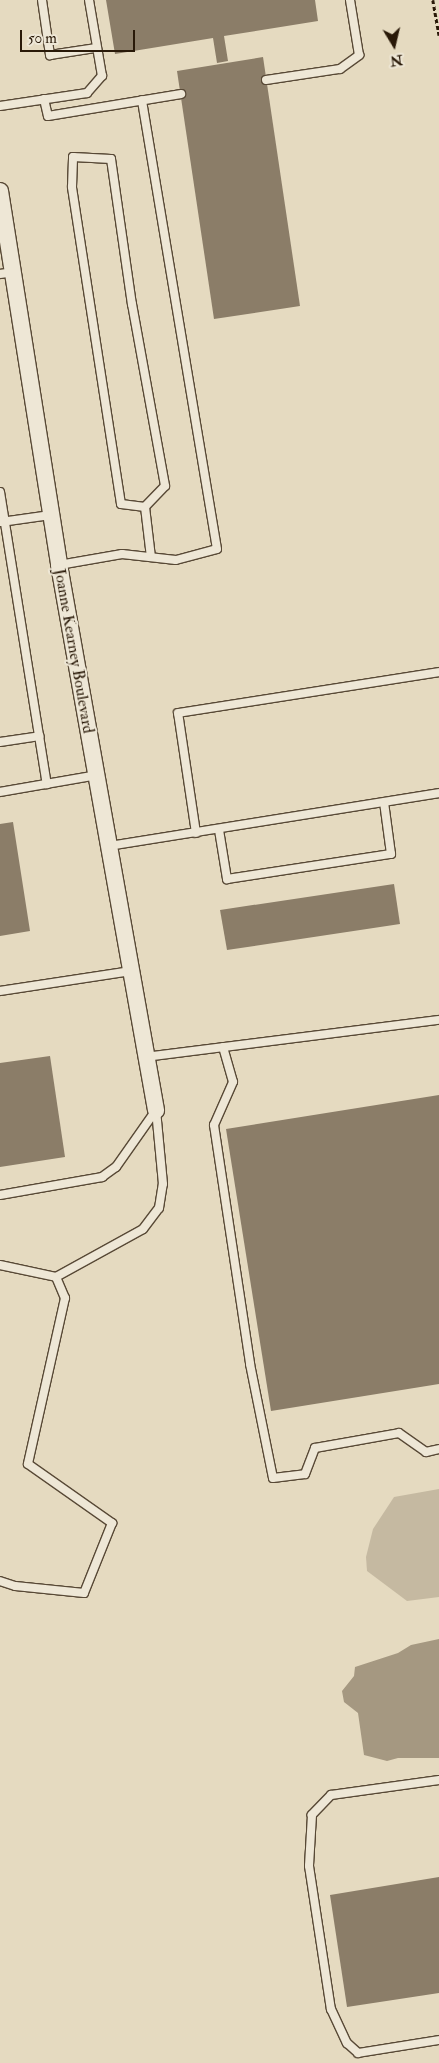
<!DOCTYPE html>
<style>
body{margin:0}
#map{position:relative;width:439px;height:2063px;overflow:hidden;background:#e5dac0;font-family:"IM FELL Double Pica",serif}
div>[style]{position:absolute}
[style*='--x']{left:calc(var(--x)*1px);top:calc(var(--y)*1px);width:calc(var(--w)*1px);rotate:calc(var(--a)*1deg)}
.green>*{inset:0;background:#c5b9a1}
.water>*{inset:0;background:#a59881}
.building>*{inset:0;background:#8b7d68}
.path>*{height:2.5px;margin-top:-1.25px;transform-origin:0;background:repeating-linear-gradient(90deg,#291908 0 4px,transparent 0 6.5px)}
.roads{filter:drop-shadow(1px 0 #584936) drop-shadow(-1px 0 #584936) drop-shadow(0 1px #584936) drop-shadow(0 -1px #584936)}
.service>*{height:8px;margin:-4px;padding:0 4px;transform-origin:4px;border-radius:4px;background:#eee7d6}
.minor>*{height:16px;margin:-8px;padding:0 8px;transform-origin:8px;border-radius:8px;background:#eee7d6}
span{translate:-50% -50%;white-space:nowrap;text-align:center;line-height:1.15;-webkit-text-stroke:4px #eee7d6;paint-order:stroke}
.street-label{font-size:16px;color:#291908}
.north{position:absolute;left:369px;top:20px;width:50px;height:50px;-webkit-text-stroke:4px #eee7d6;paint-order:stroke;rotate:171deg;font-size:14px;font-weight:700;line-height:20px;text-align:center;color:#291908}
.north::after{content:'';display:block;margin:auto;width:18px;height:22px;background:#291908;clip-path:polygon(50% 0,100% 100%,50% 72%,0 100%)}
.scale{position:absolute;left:20px;top:30px;width:115px;height:22px;box-sizing:border-box;border:2px solid #291908;border-top:0;padding-left:6px;font-size:15px;line-height:18px;white-space:nowrap;color:#291908;-webkit-text-stroke:4px #eee7d6;paint-order:stroke}
</style>
<div id="map">
<div class="green">
<div style="clip-path:polygon(439px 1489px,439px 1597px,407px 1601px,367px 1571px,366px 1557px,373px 1529px,394px 1497px)"></div>
</div>
<div class="water">
<div style="clip-path:polygon(439px 1639px,439px 1758px,398px 1758px,387px 1761px,364px 1755px,358px 1713px,344px 1702px,342px 1691px,354px 1676px,355px 1667px,398px 1653px,411px 1645px)"></div>
</div>
<div class="building">
<div style="clip-path:polygon(106px 0,315px 0,318px 21px,224px 36px,228px 61px,217px 63px,213px 38px,115px 54px)"></div>
<div style="clip-path:polygon(263px 57px,300px 306px,214px 319px,177px 71px)"></div>
<div style="clip-path:polygon(13px 822px,30px 931px,0 936px,0 824px)"></div>
<div style="clip-path:polygon(394px 884px,400px 924px,227px 950px,220px 910px)"></div>
<div style="clip-path:polygon(50px 1056px,65px 1157px,0 1167px,0 1063px)"></div>
<div style="clip-path:polygon(439px 1095px,439px 1384px,271px 1411px,226px 1129px)"></div>
<div style="clip-path:polygon(439px 1877px,439px 1993px,347px 2007px,330px 1895px)"></div>
</div>
<div class="path">
<div style="--x:433;--y:0;--w:36;--a:80"></div>
</div>
<div class="roads">
<div class="service">
<div style="--x:42;--y:0;--w:56;--a:81.7"></div>
<div style="--x:50;--y:55;--w:47;--a:-8.7"></div>
<div style="--x:266;--y:80;--w:75;--a:-8.5"></div>
<div style="--x:340;--y:69;--w:24;--a:-36"></div>
<div style="--x:359;--y:55;--w:56;--a:-99.3"></div>
<div style="--x:44;--y:99;--w:17;--a:77"></div>
<div style="--x:48;--y:116;--w:135;--a:-9.4"></div>
<div style="--x:0;--y:106;--w:88;--a:-8.5"></div>
<div style="--x:87;--y:93;--w:23;--a:-49"></div>
<div style="--x:102;--y:76;--w:77;--a:-99.7"></div>
<div style="--x:0;--y:274;--w:14;--a:-8"></div>
<div style="--x:0;--y:492;--w:296;--a:80.9"></div>
<div style="--x:145;--y:507;--w:24;--a:-173"></div>
<div style="--x:121;--y:504;--w:321;--a:-98.8"></div>
<div style="--x:72;--y:187;--w:30;--a:-88"></div>
<div style="--x:73;--y:157;--w:38;--a:3"></div>
<div style="--x:111;--y:159;--w:147;--a:81.8"></div>
<div style="--x:132;--y:304;--w:185;--a:79.7"></div>
<div style="--x:165;--y:486;--w:29;--a:134"></div>
<div style="--x:145;--y:507;--w:50;--a:83.2"></div>
<div style="--x:1;--y:522;--w:50;--a:-8"></div>
<div style="--x:59;--y:565;--w:64;--a:-9.9"></div>
<div style="--x:122;--y:554;--w:54;--a:6.3"></div>
<div style="--x:176;--y:560;--w:42;--a:-15"></div>
<div style="--x:217;--y:549;--w:455;--a:-99.5"></div>
<div style="--x:0;--y:742;--w:40;--a:-8.5"></div>
<div style="--x:0;--y:792;--w:98;--a:-9.9"></div>
<div style="--x:219;--y:830;--w:50;--a:80.7"></div>
<div style="--x:227;--y:879;--w:166;--a:-8.7"></div>
<div style="--x:391;--y:854;--w:52;--a:-97.7"></div>
<div style="--x:196;--y:833;--w:121;--a:-98.5"></div>
<div style="--x:178;--y:713;--w:264;--a:-8.9"></div>
<div style="--x:109;--y:846;--w:334;--a:-9.1"></div>
<div style="--x:0;--y:991;--w:132;--a:-8.7"></div>
<div style="--x:223;--y:1047;--w:36;--a:74"></div>
<div style="--x:233;--y:1082;--w:47;--a:113.8"></div>
<div style="--x:214;--y:1125;--w:242;--a:81.4"></div>
<div style="--x:250;--y:1364;--w:116;--a:78.6"></div>
<div style="--x:273;--y:1478;--w:32;--a:-7"></div>
<div style="--x:305;--y:1474;--w:28;--a:-69"></div>
<div style="--x:315;--y:1448;--w:85;--a:-10.1"></div>
<div style="--x:399;--y:1433;--w:33;--a:35"></div>
<div style="--x:426;--y:1452;--w:13;--a:-13"></div>
<div style="--x:145;--y:1057;--w:296;--a:-7.2"></div>
<div style="--x:0;--y:1195;--w:104;--a:-10"></div>
<div style="--x:102;--y:1177;--w:17;--a:-36"></div>
<div style="--x:116;--y:1167;--w:70;--a:-54.9"></div>
<div style="--x:0;--y:1265;--w:57;--a:12.1"></div>
<div style="--x:56;--y:1277;--w:23;--a:67"></div>
<div style="--x:65;--y:1298;--w:170;--a:102.6"></div>
<div style="--x:28;--y:1464;--w:103;--a:35.1"></div>
<div style="--x:112;--y:1523;--w:75;--a:111.8"></div>
<div style="--x:84;--y:1593;--w:69;--a:-174.2"></div>
<div style="--x:15;--y:1586;--w:16;--a:-162"></div>
<div style="--x:56;--y:1277;--w:99;--a:-28.9"></div>
<div style="--x:143;--y:1229;--w:26;--a:-53"></div>
<div style="--x:159;--y:1208;--w:24;--a:-81"></div>
<div style="--x:163;--y:1184;--w:74;--a:-95.4"></div>
<div style="--x:439;--y:1780;--w:109;--a:172.1"></div>
<div style="--x:331;--y:1795;--w:28;--a:134"></div>
<div style="--x:312;--y:1815;--w:51;--a:93.4"></div>
<div style="--x:309;--y:1866;--w:145;--a:81.3"></div>
<div style="--x:331;--y:2009;--w:38;--a:65"></div>
<div style="--x:347;--y:2043;--w:15;--a:42"></div>
<div style="--x:358;--y:2053;--w:82;--a:-9.1"></div>
</div>
<div class="minor">
<div style="--x:0;--y:191;--w:379;--a:81"></div>
<div style="--x:59;--y:565;--w:554;--a:79.91"></div>
</div>
</div>
<div class="street-label">
<span style="left:74px;top:651px;rotate:80deg">Joanne Kearney Boulevard</span>
</div>
<div class="north">N</div>
<div class="scale">50 m</div>
</div>
